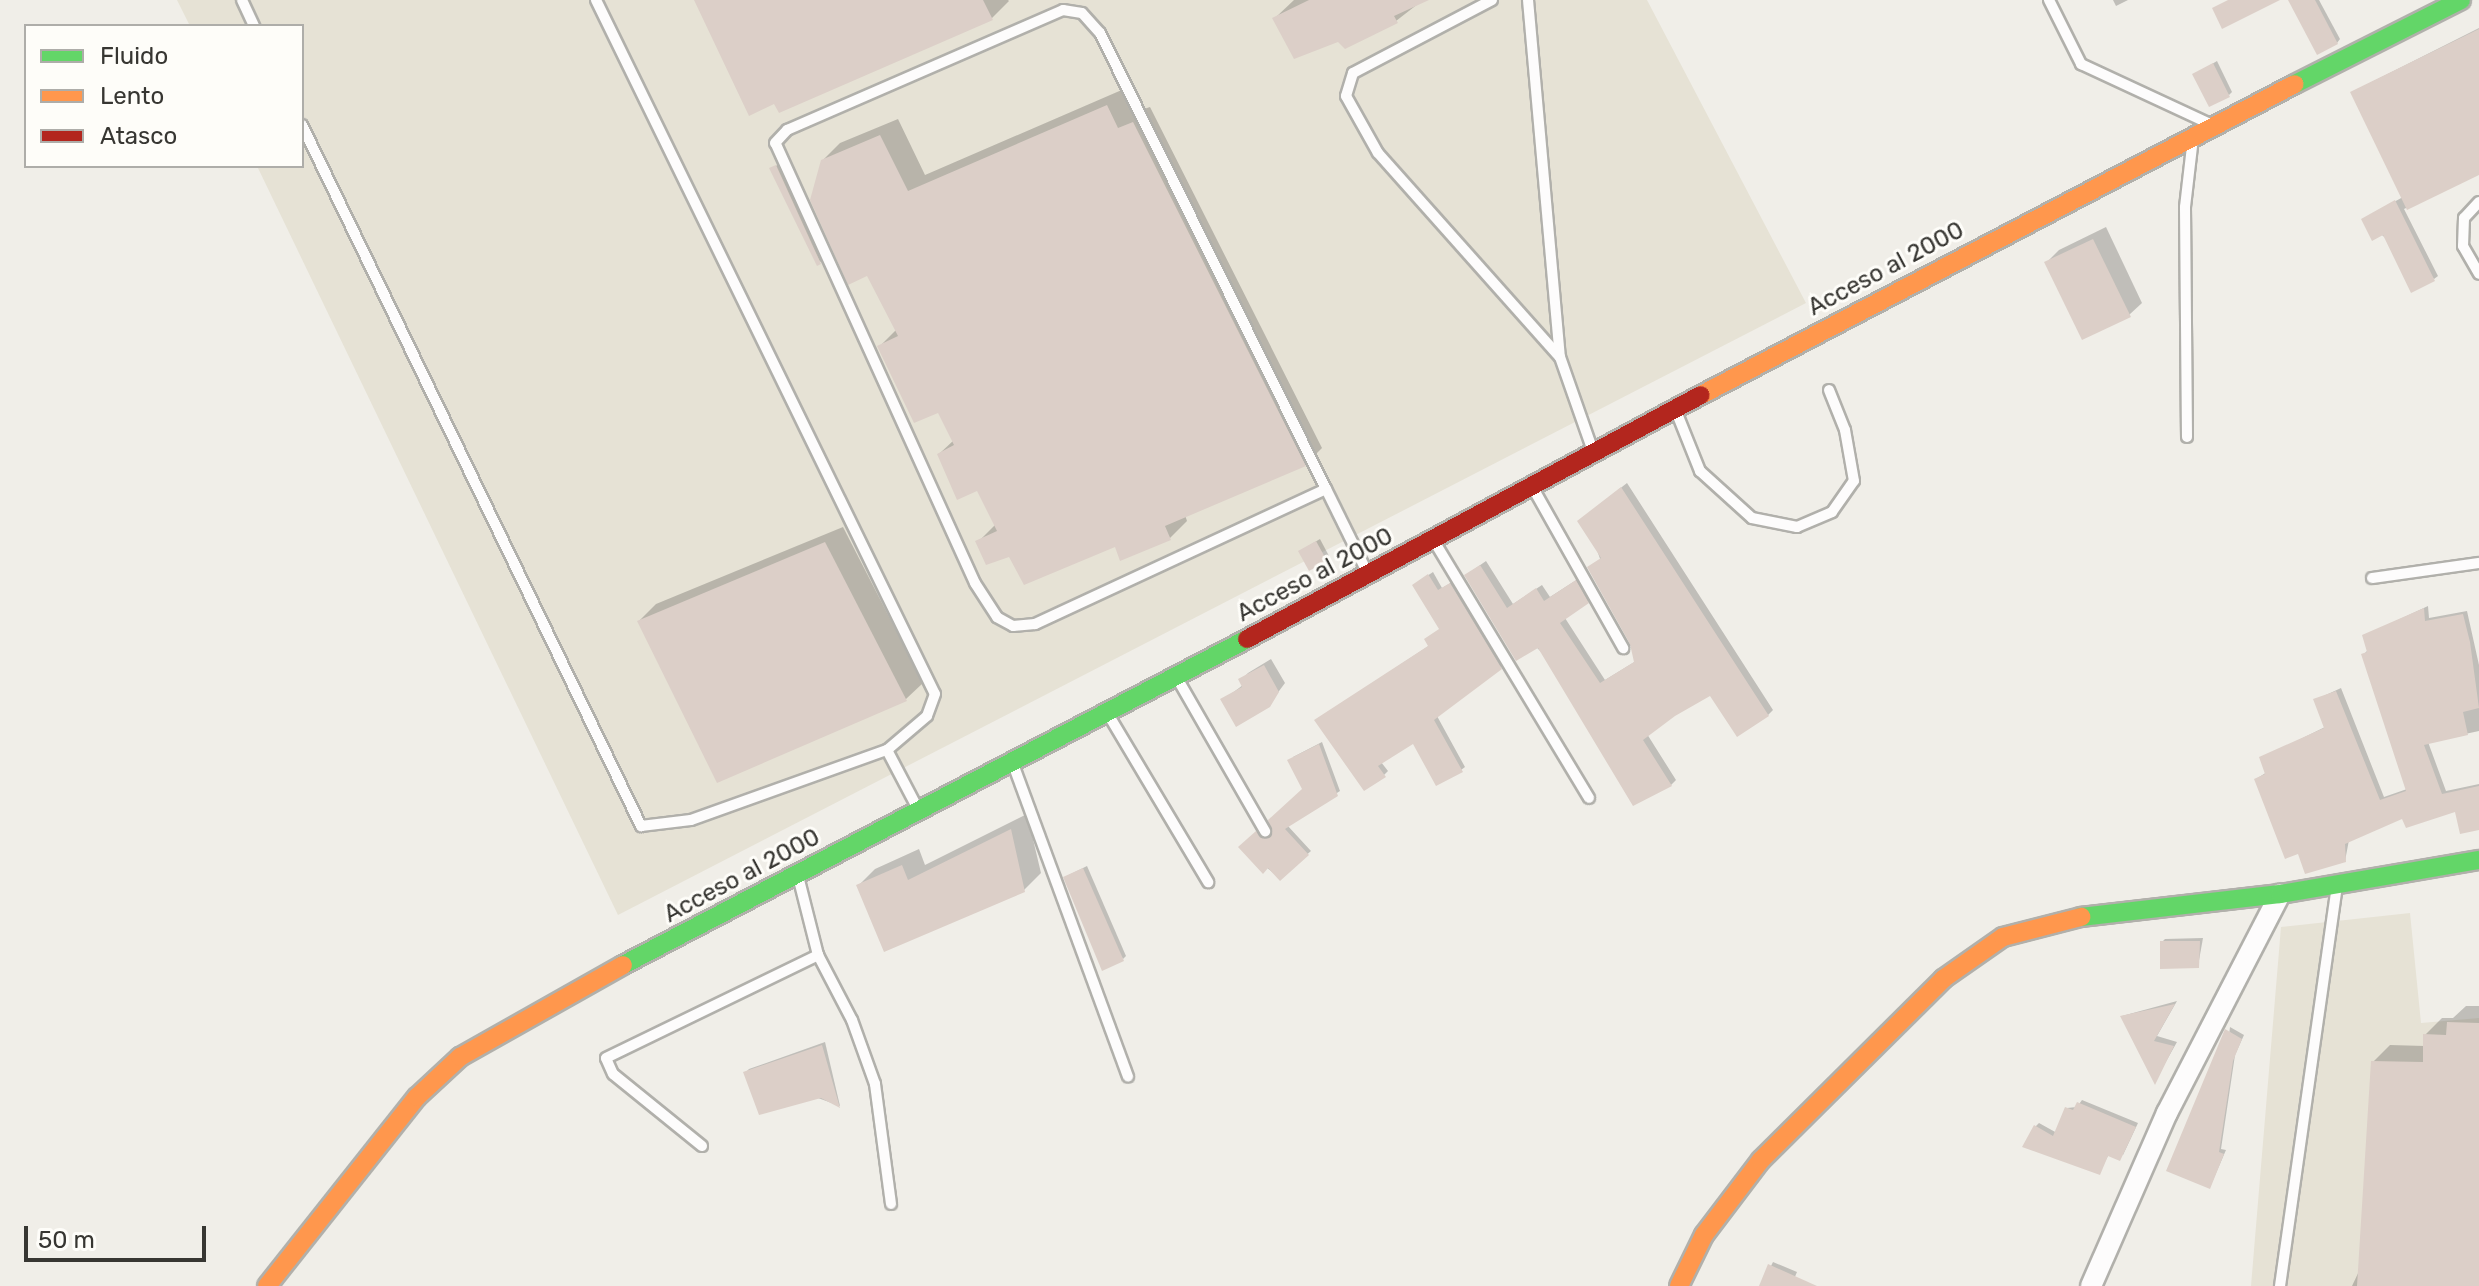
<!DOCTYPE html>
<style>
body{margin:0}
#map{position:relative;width:2479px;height:1286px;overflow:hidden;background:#f0eee8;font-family:Rubik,sans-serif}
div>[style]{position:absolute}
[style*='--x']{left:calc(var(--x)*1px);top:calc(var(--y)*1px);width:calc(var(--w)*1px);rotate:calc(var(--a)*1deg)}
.built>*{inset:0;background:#e6e2d5}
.shadow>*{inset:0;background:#0003}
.building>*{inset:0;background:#dccfc8}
.roads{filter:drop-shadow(2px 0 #b1b0ab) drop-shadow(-2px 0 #b1b0ab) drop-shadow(0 2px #b1b0ab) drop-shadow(0 -2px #b1b0ab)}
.lane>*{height:10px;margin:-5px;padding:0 5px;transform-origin:5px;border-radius:5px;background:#fdfcfc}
.street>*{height:20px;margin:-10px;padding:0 10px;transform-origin:10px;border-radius:10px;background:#fdfcfc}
.fast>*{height:18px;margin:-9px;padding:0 9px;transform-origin:9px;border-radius:9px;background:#63d668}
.slow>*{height:18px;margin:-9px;padding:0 9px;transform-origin:9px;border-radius:9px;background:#ff974d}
.jam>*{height:18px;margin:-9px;padding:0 9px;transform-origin:9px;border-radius:9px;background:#b3261e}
span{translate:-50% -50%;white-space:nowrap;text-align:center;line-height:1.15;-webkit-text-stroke:6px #fefdf9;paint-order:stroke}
.street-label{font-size:24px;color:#373632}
.legend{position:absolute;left:24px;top:24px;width:280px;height:144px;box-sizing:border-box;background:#fefdf9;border:2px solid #aeada9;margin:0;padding:10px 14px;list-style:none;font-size:24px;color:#373632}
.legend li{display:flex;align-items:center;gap:16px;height:40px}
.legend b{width:40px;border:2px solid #aeada9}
.scale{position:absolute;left:24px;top:1226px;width:182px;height:36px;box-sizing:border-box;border:4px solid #373632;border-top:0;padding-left:10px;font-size:24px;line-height:28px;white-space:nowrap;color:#373632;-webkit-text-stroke:6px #fefdf9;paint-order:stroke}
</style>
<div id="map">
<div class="built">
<div style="clip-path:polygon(177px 0,1647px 0,1806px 303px,618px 915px,257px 166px,302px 166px,302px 26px,190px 26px)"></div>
<div style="clip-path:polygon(2410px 913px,2421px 1023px,2479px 1018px,2479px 1286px,2251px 1286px,2281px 927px)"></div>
</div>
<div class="shadow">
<div style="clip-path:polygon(696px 0,1008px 0,1009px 1px,992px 18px)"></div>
<div style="clip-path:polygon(1294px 0,1423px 0,1396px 21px,1339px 40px,1275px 18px)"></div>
<div style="clip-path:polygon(2113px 0,2128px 0,2116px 6px)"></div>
<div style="clip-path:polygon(2291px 0,2319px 0,2340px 39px,2337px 43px)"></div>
<div style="clip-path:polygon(2479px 28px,2479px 172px,2404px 209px,2438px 276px,2434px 279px,2363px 219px,2403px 197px,2352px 92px)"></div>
<div style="clip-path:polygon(2217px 61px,2232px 92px,2229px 95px,2195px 74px)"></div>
<div style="clip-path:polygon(1124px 89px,1135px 112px,1150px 107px,1322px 448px,1305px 465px,1185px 515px,1187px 521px,1170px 538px,1010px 554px,978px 542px,996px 524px,978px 489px,939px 454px,954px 440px,939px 411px,879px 347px,897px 329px,822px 161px,840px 143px,898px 119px,925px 175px)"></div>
<div style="clip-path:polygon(780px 163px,824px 259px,820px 262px,772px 169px)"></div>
<div style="clip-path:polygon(2106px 227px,2142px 303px,2129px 315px,2047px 262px,2059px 250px)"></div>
<div style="clip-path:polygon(1627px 483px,1773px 710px,1768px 715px,1710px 693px,1674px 714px,1647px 734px,1676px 780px,1671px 785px,1466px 575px,1486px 561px,1513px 604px,1542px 585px,1550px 597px,1581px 577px,1593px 597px,1565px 618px,1605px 680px,1636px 661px,1585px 516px)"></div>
<div style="clip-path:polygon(843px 527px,923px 683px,906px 699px,718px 780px,639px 621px,656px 604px)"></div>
<div style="clip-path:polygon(1320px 539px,1329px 556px,1325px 560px,1300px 551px)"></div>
<div style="clip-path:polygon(1433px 572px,1442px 588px,1454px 581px,1504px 664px,1437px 716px,1465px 767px,1461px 770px,1414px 741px,1381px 762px,1388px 771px,1384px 775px,1317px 720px,1430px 645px,1441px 629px,1418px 582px)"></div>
<div style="clip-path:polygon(2428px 606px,2429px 618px,2467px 611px,2479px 665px,2479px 731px,2428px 742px,2446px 791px,2479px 784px,2479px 828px,2456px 809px,2404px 817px,2349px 840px,2345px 861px,2299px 852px,2256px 779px,2267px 772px,2262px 758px,2325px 727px,2315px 700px,2341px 688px,2384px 797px,2407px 789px,2364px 654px,2368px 650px,2364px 636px)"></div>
<div style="clip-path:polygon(1271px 659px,1285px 683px,1268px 706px,1223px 700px,1243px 685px,1241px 680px,1248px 673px)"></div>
<div style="clip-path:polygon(1322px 742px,1340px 791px,1287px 825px,1311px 851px,1280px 878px,1240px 847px,1260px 829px,1266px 836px,1273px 834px,1304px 789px,1293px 757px)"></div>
<div style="clip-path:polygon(1027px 814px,1041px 873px,1024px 890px,858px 886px,875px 869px,919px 849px,925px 865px)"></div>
<div style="clip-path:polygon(1087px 866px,1126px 956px,1123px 959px,1065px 877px)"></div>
<div style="clip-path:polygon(2203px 938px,2198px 966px,2162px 942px,2165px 939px)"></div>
<div style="clip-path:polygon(2177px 1001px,2157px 1036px,2177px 1042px,2155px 1081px,2122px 1016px)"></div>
<div style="clip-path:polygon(2466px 1006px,2479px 1006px,2479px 1286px,2352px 1286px,2361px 1267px,2373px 1062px,2390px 1045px,2425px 1046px,2425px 1035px,2442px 1018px,2453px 1018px)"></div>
<div style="clip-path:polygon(2230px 1027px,2244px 1035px,2235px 1055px,2221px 1149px,2226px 1150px,2210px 1187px)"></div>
<div style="clip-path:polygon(825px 1042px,840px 1106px,746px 1072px,749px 1069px)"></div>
<div style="clip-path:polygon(2082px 1100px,2138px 1123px,2123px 1155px,2109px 1154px,2099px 1173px,2035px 1127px,2039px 1123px,2057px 1133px,2067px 1108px,2077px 1107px)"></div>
<div style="clip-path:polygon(1773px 1262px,1797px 1272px,1791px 1286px,1761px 1286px)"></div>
</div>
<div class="building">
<div style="clip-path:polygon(694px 0,983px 0,993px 20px,779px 113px,774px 104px,749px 116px)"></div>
<div style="clip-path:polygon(1309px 0,1429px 0,1394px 16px,1398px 23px,1345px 49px,1338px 42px,1294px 59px,1272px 18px)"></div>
<div style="clip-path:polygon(2228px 0,2280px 0,2222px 29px,2212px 8px)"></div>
<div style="clip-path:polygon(2288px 0,2315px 0,2338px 44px,2317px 55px)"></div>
<div style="clip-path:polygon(2479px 29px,2479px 175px,2407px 210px,2350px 92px)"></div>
<div style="clip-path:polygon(2213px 63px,2230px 97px,2209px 107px,2192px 74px)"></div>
<div style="clip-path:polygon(1107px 105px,1118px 128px,1133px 122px,1306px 466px,1165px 526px,1171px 540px,1120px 561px,1115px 547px,1024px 585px,1009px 557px,986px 565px,975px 541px,997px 531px,977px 491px,957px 500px,937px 454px,954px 445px,938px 413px,914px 423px,877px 346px,898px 336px,867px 276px,848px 285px,810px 200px,821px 160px,880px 135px,908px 191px)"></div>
<div style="clip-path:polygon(776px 165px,821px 264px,817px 266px,769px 168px)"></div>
<div style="clip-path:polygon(2395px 200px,2435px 281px,2411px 293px,2383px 235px,2372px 241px,2361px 219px)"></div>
<div style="clip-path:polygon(2093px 239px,2131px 317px,2082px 340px,2044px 262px)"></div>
<div style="clip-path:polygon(1621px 487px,1769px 716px,1737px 737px,1710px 696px,1675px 716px,1643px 740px,1672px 786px,1633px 806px,1538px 648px,1516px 661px,1464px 575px,1480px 565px,1507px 608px,1536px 588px,1544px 601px,1576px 580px,1589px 603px,1560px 623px,1600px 683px,1634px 662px,1630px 644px,1587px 567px,1601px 558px,1577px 521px)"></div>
<div style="clip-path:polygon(1316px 541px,1327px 561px,1309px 571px,1298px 551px)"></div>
<div style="clip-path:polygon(825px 542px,907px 701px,717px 783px,637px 621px)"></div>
<div style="clip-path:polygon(1428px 574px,1438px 590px,1450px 583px,1502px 669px,1434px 720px,1463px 772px,1436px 786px,1413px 744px,1378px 766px,1386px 777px,1364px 791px,1314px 720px,1428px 646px,1424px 639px,1439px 629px,1412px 585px)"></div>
<div style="clip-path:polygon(2424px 608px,2425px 621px,2463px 614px,2470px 642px,2479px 708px,2463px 712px,2468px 735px,2424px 745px,2442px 794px,2479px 786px,2479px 830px,2460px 834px,2455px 812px,2406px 828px,2402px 819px,2345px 844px,2346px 862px,2305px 874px,2298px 854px,2285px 859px,2254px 779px,2265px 774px,2259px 757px,2324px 728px,2313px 699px,2336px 691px,2380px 800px,2406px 791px,2361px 654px,2367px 652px,2362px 635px)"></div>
<div style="clip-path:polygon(1264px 665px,1279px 692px,1270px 707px,1236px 727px,1220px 699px,1242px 687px,1238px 679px)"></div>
<div style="clip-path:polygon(1319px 744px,1338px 796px,1285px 829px,1309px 855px,1280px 881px,1268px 868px,1263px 874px,1238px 847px,1256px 831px,1262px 838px,1271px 836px,1268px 820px,1302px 789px,1287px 760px)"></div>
<div style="clip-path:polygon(1011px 829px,1025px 892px,884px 952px,856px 885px,902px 865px,908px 880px)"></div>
<div style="clip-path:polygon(1083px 868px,1124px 961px,1102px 971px,1063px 877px)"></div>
<div style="clip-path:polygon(2160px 941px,2200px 941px,2199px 968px,2160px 969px)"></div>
<div style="clip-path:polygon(2175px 1004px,2154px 1041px,2174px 1046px,2155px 1085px,2120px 1016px)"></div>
<div style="clip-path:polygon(2447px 1022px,2479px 1023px,2479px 1286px,2357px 1286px,2371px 1061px,2423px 1062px,2423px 1034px,2446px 1035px)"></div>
<div style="clip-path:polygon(2225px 1029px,2242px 1039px,2233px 1061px,2219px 1152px,2224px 1154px,2210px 1189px,2166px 1171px)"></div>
<div style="clip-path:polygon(822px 1045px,840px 1108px,821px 1098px,759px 1115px,743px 1072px)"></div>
<div style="clip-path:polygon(2077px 1102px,2136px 1127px,2120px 1161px,2108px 1156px,2100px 1175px,2022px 1147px,2034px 1125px,2053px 1136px,2065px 1107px,2073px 1110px)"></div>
<div style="clip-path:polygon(1768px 1264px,1817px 1286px,1759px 1286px)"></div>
</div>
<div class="roads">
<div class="lane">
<div style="--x:242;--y:0;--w:29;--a:65"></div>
<div style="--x:596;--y:0;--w:772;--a:63.97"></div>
<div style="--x:935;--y:694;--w:23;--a:110"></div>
<div style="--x:927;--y:716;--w:52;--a:139.6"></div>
<div style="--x:887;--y:750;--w:67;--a:62.3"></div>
<div style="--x:1492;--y:0;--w:157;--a:152.3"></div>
<div style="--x:1353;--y:73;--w:24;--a:107"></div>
<div style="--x:1346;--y:96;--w:65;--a:60.7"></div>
<div style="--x:1378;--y:153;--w:273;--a:48.3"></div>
<div style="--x:1528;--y:0;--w:358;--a:84.9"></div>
<div style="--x:1560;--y:357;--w:100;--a:70.7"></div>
<div style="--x:2049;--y:0;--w:72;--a:63.4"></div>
<div style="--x:2081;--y:64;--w:140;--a:24.9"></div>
<div style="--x:302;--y:125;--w:779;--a:64.19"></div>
<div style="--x:641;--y:826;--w:50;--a:-6.8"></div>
<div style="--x:691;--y:820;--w:208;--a:-19.7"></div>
<div style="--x:2479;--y:202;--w:22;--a:133"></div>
<div style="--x:2464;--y:218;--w:28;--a:92"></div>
<div style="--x:2463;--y:246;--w:32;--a:60"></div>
<div style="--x:1676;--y:411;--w:65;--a:68.2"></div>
<div style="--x:1700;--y:471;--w:70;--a:42.1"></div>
<div style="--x:1752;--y:518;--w:46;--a:11.3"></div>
<div style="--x:1797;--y:527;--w:38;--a:-23"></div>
<div style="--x:1832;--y:512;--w:38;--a:-55"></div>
<div style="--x:1854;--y:481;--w:52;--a:-100"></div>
<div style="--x:1845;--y:430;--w:43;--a:-111.8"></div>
<div style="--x:2187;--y:437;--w:230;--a:-90.5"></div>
<div style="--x:2185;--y:207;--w:69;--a:-83.4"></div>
<div style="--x:1533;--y:488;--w:184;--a:60.6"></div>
<div style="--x:1326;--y:489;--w:321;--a:155.1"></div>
<div style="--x:1035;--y:624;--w:22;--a:175"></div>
<div style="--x:1013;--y:626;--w:18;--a:-151"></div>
<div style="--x:997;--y:617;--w:40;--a:-122.9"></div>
<div style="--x:975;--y:583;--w:483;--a:-114.4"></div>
<div style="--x:775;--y:143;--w:18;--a:-47"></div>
<div style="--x:787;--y:130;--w:301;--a:-23.5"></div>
<div style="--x:1063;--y:10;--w:19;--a:9"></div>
<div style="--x:1082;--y:13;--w:27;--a:48"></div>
<div style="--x:1100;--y:33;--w:509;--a:63.64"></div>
<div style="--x:1326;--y:489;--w:93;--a:63.7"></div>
<div style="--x:1434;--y:541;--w:300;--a:58.9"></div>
<div style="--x:2372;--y:578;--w:108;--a:-8"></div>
<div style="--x:1177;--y:678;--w:177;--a:60.1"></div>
<div style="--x:1108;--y:714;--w:196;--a:59.2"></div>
<div style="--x:1013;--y:764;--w:333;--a:69.8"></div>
<div style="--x:798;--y:876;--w:81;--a:75.8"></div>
<div style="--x:818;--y:955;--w:73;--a:62.4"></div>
<div style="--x:852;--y:1020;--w:68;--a:70.2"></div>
<div style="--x:875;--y:1084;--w:121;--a:82.4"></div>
<div style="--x:702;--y:1146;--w:114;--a:-141"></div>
<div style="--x:613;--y:1074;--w:17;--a:-114"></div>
<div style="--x:606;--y:1058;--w:236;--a:-25.9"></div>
<div style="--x:2280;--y:1286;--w:405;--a:-81.9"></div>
</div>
<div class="street">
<div style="--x:2091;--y:1286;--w:189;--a:-66.3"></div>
<div style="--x:2167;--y:1113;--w:246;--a:-62.7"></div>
</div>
<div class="fast">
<div style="--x:2295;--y:84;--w:186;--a:-26.8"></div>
<div style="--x:2081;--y:917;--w:200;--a:-6.6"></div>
<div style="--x:2280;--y:894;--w:202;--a:-9.7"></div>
<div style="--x:623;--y:965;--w:704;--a:-27.58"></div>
</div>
<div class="slow">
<div style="--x:1701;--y:395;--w:670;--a:-27.64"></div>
<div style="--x:267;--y:1286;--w:241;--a:-51.6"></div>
<div style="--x:417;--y:1097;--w:59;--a:-42.9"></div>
<div style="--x:460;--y:1057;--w:187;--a:-29.4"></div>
<div style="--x:1679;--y:1286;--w:57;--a:-63.9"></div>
<div style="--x:1704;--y:1235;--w:94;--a:-52.8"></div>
<div style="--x:1761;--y:1160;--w:257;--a:-44.8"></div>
<div style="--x:1943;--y:979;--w:73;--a:-35"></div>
<div style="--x:2003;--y:937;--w:81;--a:-14.4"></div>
</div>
<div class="jam">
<div style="--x:1247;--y:639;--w:515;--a:-28.26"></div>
</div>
</div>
<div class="street-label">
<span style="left:1886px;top:269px;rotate:-28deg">Acceso al 2000</span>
<span style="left:1315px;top:575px;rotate:-28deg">Acceso al 2000</span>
<span style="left:742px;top:876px;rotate:-28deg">Acceso al 2000</span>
</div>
<ul class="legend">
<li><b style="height:10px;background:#63d668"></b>Fluido</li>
<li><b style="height:10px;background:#ff974d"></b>Lento</li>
<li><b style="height:10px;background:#b3261e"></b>Atasco</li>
</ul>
<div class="scale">50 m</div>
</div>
